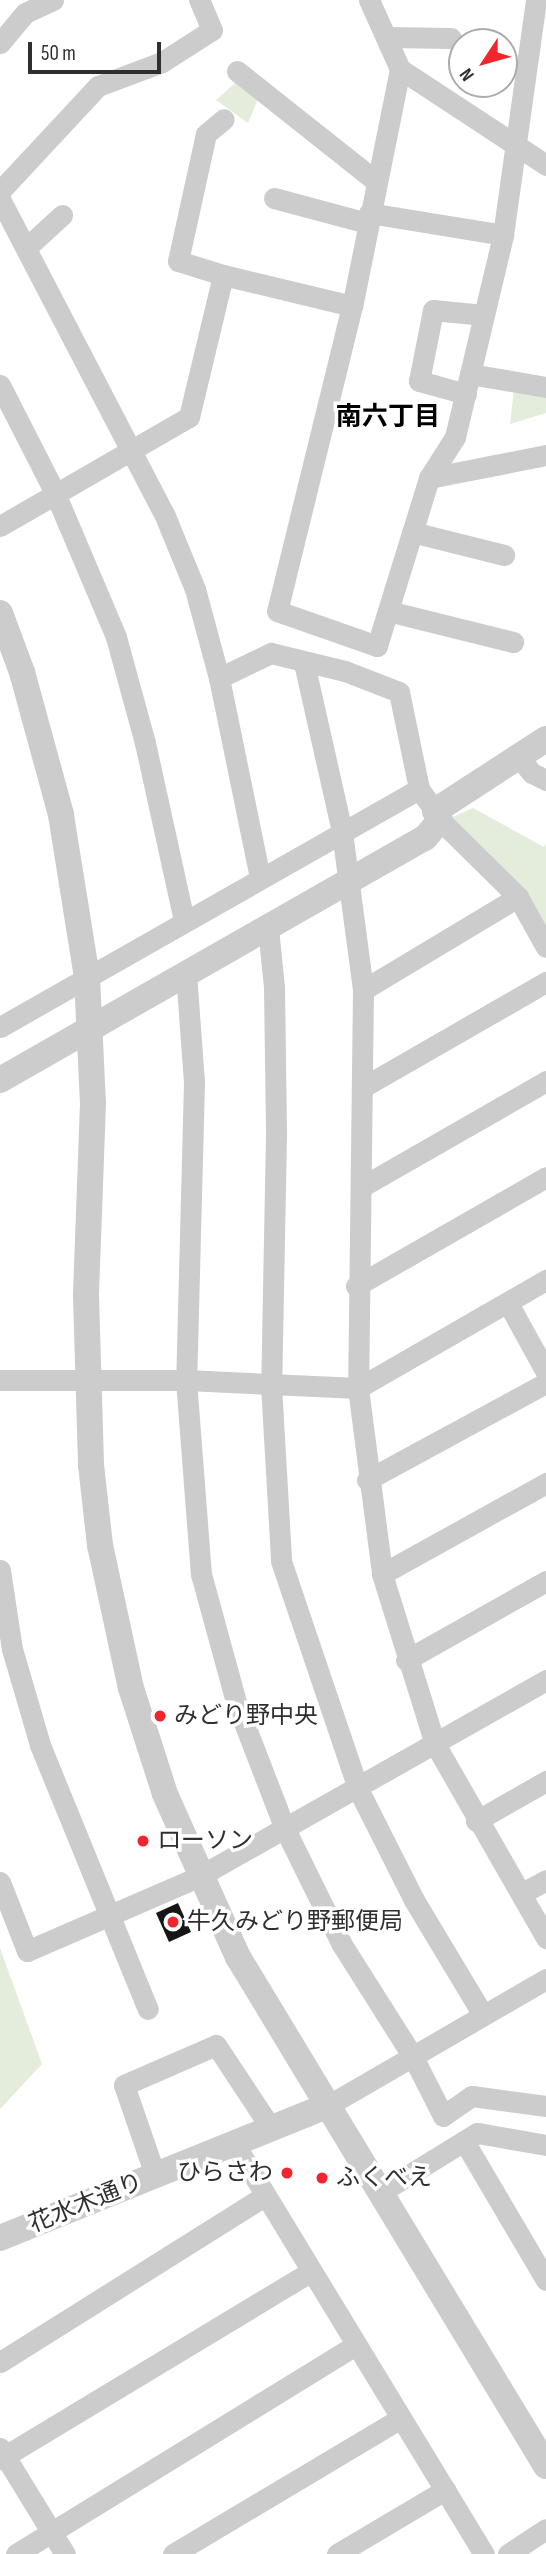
<!DOCTYPE html>
<meta charset="utf-8">
<style>
body{margin:0}
#map{position:relative;width:546px;height:2554px;overflow:hidden;background:#fff;font-family:"Sofia Sans Condensed","Noto Sans JP",sans-serif}
div>[style]{position:absolute}
[style*='--x']{left:calc(var(--x)*1px);top:calc(var(--y)*1px);width:calc(var(--w)*1px);rotate:calc(var(--a)*1deg)}
.green>*{inset:0;background:#e4eddb}
.building>*{inset:0;background:#161616}
.minor>*{height:21px;margin:-10.5px;padding:0 10.5px;transform-origin:10.5px;border-radius:10.5px;background:#ccc}
.tertiary>*{height:26px;margin:-13px;padding:0 13px;transform-origin:13px;border-radius:13px;background:#ccc}
.dots>*{width:19px;height:19px;translate:-50% -50%;box-sizing:border-box;border:4px solid #fff;border-radius:50%}
span{translate:-50% -50%;white-space:nowrap;text-align:center;line-height:1.15;-webkit-text-stroke:7px #fff;paint-order:stroke}
.poi-label{font-size:24px;color:#2f2f2f}
.left{translate:0 -50%;text-align:left}
.right{translate:-100% -50%;text-align:right}
.street-label{font-size:24px;color:#2f2f2f}
.neighbourhood-label{font-size:26px;color:#000;font-weight:700}
.north{position:absolute;left:448px;top:28px;width:70px;height:70px;box-sizing:border-box;background:#fff;border:2px solid #acacac;border-radius:50%;rotate:234deg;font-size:19px;font-weight:700;line-height:28px;text-align:center;color:#2f2f2f}
.north::after{content:'';display:block;margin:auto;width:24px;height:32px;background:#f2242c;clip-path:polygon(50% 0,100% 100%,50% 72%,0 100%)}
.scale{position:absolute;left:28px;top:42px;width:133px;height:32px;box-sizing:border-box;border:4px solid #2f2f2f;border-top:0;padding-left:9px;font-size:21px;line-height:24px;white-space:nowrap;color:#2f2f2f;-webkit-text-stroke:5px #fff;paint-order:stroke}
</style>
<div id="map">
<div class="green">
<div style="clip-path:polygon(236px 82px,259px 97px,248px 123px,216px 100px)"></div>
<div style="clip-path:polygon(514px 389px,546px 395px,546px 413px,510px 424px)"></div>
<div style="clip-path:polygon(473px 808px,544px 847px,546px 843px,546px 931px,448px 819px)"></div>
<div style="clip-path:polygon(0 1948px,42px 2064px,0 2109px)"></div>
</div>
<div class="building">
<div style="clip-path:polygon(178px 1903px,191px 1932px,169px 1942px,156px 1913px)"></div>
</div>
<div class="minor">
<div style="--x:369;--y:0;--w:76;--a:65.8"></div>
<div style="--x:400;--y:69;--w:242;--a:101.4"></div>
<div style="--x:352;--y:306;--w:314;--a:103.8"></div>
<div style="--x:277;--y:611;--w:106;--a:19.3"></div>
<div style="--x:377;--y:646;--w:176;--a:-72.8"></div>
<div style="--x:429;--y:478;--w:119;--a:-11.1"></div>
<div style="--x:386;--y:37;--w:65;--a:0.9"></div>
<div style="--x:0;--y:43;--w:39;--a:-50"></div>
<div style="--x:25;--y:13;--w:31;--a:-25"></div>
<div style="--x:400;--y:69;--w:175;--a:33.3"></div>
<div style="--x:237;--y:71;--w:177;--a:38.4"></div>
<div style="--x:0;--y:191;--w:144;--a:-47"></div>
<div style="--x:98;--y:86;--w:68;--a:-20.6"></div>
<div style="--x:162;--y:62;--w:59;--a:-32.6"></div>
<div style="--x:212;--y:30;--w:33;--a:-113"></div>
<div style="--x:274;--y:198;--w:96;--a:15"></div>
<div style="--x:0;--y:199;--w:357;--a:62.5"></div>
<div style="--x:165;--y:516;--w:79;--a:67.7"></div>
<div style="--x:195;--y:589;--w:92;--a:74.9"></div>
<div style="--x:219;--y:678;--w:58;--a:-25.7"></div>
<div style="--x:271;--y:653;--w:76;--a:13.7"></div>
<div style="--x:345;--y:671;--w:58;--a:21.3"></div>
<div style="--x:399;--y:692;--w:99;--a:78.3"></div>
<div style="--x:419;--y:789;--w:27;--a:54"></div>
<div style="--x:369;--y:213;--w:136;--a:9.3"></div>
<div style="--x:26;--y:248;--w:49;--a:-42.5"></div>
<div style="--x:223;--y:275;--w:133;--a:13.5"></div>
<div style="--x:470;--y:374;--w:77;--a:9.7"></div>
<div style="--x:0;--y:385;--w:121;--a:63"></div>
<div style="--x:55;--y:493;--w:156;--a:67"></div>
<div style="--x:116;--y:637;--w:110;--a:74.7"></div>
<div style="--x:145;--y:743;--w:182;--a:77.6"></div>
<div style="--x:466;--y:394;--w:49;--a:-164.5"></div>
<div style="--x:419;--y:381;--w:72;--a:-78.8"></div>
<div style="--x:433;--y:310;--w:51;--a:5.6"></div>
<div style="--x:429;--y:478;--w:49;--a:-57.6"></div>
<div style="--x:455;--y:437;--w:208;--a:-76.6"></div>
<div style="--x:503;--y:235;--w:237;--a:-82"></div>
<div style="--x:0;--y:526;--w:218;--a:-30"></div>
<div style="--x:189;--y:417;--w:146;--a:-76.5"></div>
<div style="--x:223;--y:275;--w:47;--a:-162.7"></div>
<div style="--x:178;--y:261;--w:130;--a:-77.6"></div>
<div style="--x:206;--y:134;--w:23;--a:-40"></div>
<div style="--x:412;--y:532;--w:95;--a:14"></div>
<div style="--x:388;--y:611;--w:129;--a:13.9"></div>
<div style="--x:304;--y:663;--w:173;--a:77.3"></div>
<div style="--x:342;--y:832;--w:159;--a:82.4"></div>
<div style="--x:363;--y:990;--w:398;--a:90.7"></div>
<div style="--x:358;--y:1388;--w:188;--a:82.6"></div>
<div style="--x:382;--y:1574;--w:178;--a:72.7"></div>
<div style="--x:435;--y:1744;--w:224;--a:60.2"></div>
<div style="--x:219;--y:678;--w:203;--a:78.4"></div>
<div style="--x:518;--y:756;--w:22;--a:51"></div>
<div style="--x:532;--y:773;--w:16;--a:27"></div>
<div style="--x:440;--y:820;--w:110;--a:44.6"></div>
<div style="--x:518;--y:897;--w:57;--a:60.8"></div>
<div style="--x:268;--y:928;--w:59;--a:84.2"></div>
<div style="--x:274;--y:987;--w:148;--a:89.2"></div>
<div style="--x:276;--y:1135;--w:250;--a:91.1"></div>
<div style="--x:271;--y:1385;--w:176;--a:86.7"></div>
<div style="--x:281;--y:1561;--w:241;--a:71.3"></div>
<div style="--x:358;--y:1789;--w:124;--a:63.2"></div>
<div style="--x:414;--y:1900;--w:134;--a:59"></div>
<div style="--x:186;--y:973;--w:109;--a:85.8"></div>
<div style="--x:194;--y:1082;--w:298;--a:91.5"></div>
<div style="--x:186;--y:1380;--w:195;--a:85.6"></div>
<div style="--x:201;--y:1574;--w:133;--a:74.7"></div>
<div style="--x:236;--y:1702;--w:136;--a:68.9"></div>
<div style="--x:285;--y:1829;--w:127;--a:63.8"></div>
<div style="--x:341;--y:1943;--w:135;--a:57.7"></div>
<div style="--x:413;--y:2057;--w:66;--a:63"></div>
<div style="--x:443;--y:2116;--w:35;--a:-35"></div>
<div style="--x:472;--y:2096;--w:75;--a:7.7"></div>
<div style="--x:363;--y:990;--w:181;--a:-31"></div>
<div style="--x:0;--y:1027;--w:482;--a:-29.6"></div>
<div style="--x:365;--y:1086;--w:209;--a:-29.9"></div>
<div style="--x:363;--y:1186;--w:211;--a:-29.8"></div>
<div style="--x:356;--y:1286;--w:219;--a:-29.8"></div>
<div style="--x:508;--y:1303;--w:79;--a:61.2"></div>
<div style="--x:0;--y:1380;--w:186;--a:0"></div>
<div style="--x:186;--y:1380;--w:172;--a:2.7"></div>
<div style="--x:358;--y:1388;--w:217;--a:-29.9"></div>
<div style="--x:367;--y:1480;--w:204;--a:-28.5"></div>
<div style="--x:0;--y:1570;--w:80;--a:81.4"></div>
<div style="--x:12;--y:1649;--w:100;--a:73.7"></div>
<div style="--x:40;--y:1745;--w:285;--a:67.8"></div>
<div style="--x:382;--y:1574;--w:188;--a:-29"></div>
<div style="--x:406;--y:1660;--w:161;--a:-29.4"></div>
<div style="--x:476;--y:1821;--w:81;--a:-29.7"></div>
<div style="--x:0;--y:1882;--w:74;--a:68.6"></div>
<div style="--x:27;--y:1951;--w:186;--a:-23.4"></div>
<div style="--x:198;--y:1877;--w:400;--a:-29.5"></div>
<div style="--x:522;--y:1893;--w:27;--a:-28"></div>
<div style="--x:327;--y:2106;--w:253;--a:-30.1"></div>
<div style="--x:234;--y:2143;--w:481;--a:58.7"></div>
<div style="--x:546;--y:2145;--w:70;--a:-170.1"></div>
<div style="--x:477;--y:2133;--w:15;--a:148"></div>
<div style="--x:464;--y:2141;--w:161;--a:59.5"></div>
<div style="--x:155;--y:2175;--w:95;--a:-109"></div>
<div style="--x:124;--y:2085;--w:100;--a:-23.5"></div>
<div style="--x:216;--y:2045;--w:100;--a:56.5"></div>
<div style="--x:381;--y:2192;--w:97;--a:-31.6"></div>
<div style="--x:0;--y:2362;--w:313;--a:-32.1"></div>
<div style="--x:0;--y:2448;--w:124;--a:58.5"></div>
<div style="--x:0;--y:2459;--w:362;--a:-31.1"></div>
<div style="--x:16;--y:2554;--w:399;--a:-31.6"></div>
<div style="--x:173;--y:2554;--w:265;--a:-30.8"></div>
<div style="--x:337;--y:2554;--w:126;--a:-30.7"></div>
<div style="--x:508;--y:2554;--w:45;--a:-33.3"></div>
</div>
<div class="tertiary">
<div style="--x:0;--y:613;--w:63;--a:69.6"></div>
<div style="--x:22;--y:672;--w:148;--a:74.7"></div>
<div style="--x:61;--y:815;--w:164;--a:80.9"></div>
<div style="--x:87;--y:977;--w:126;--a:87.3"></div>
<div style="--x:93;--y:1103;--w:192;--a:92.1"></div>
<div style="--x:86;--y:1295;--w:170;--a:88.3"></div>
<div style="--x:91;--y:1465;--w:81;--a:83.6"></div>
<div style="--x:100;--y:1545;--w:146;--a:77.8"></div>
<div style="--x:131;--y:1688;--w:111;--a:72.2"></div>
<div style="--x:165;--y:1794;--w:179;--a:65.9"></div>
<div style="--x:238;--y:1957;--w:595;--a:58.82"></div>
<div style="--x:0;--y:1080;--w:489;--a:-29.7"></div>
<div style="--x:425;--y:838;--w:23;--a:-50"></div>
<div style="--x:440;--y:820;--w:10;--a:-119"></div>
<div style="--x:435;--y:811;--w:132;--a:-33"></div>
<div style="--x:0;--y:2238;--w:353;--a:-22"></div>
</div>
<div class="dots">
<div style="left:160px;top:1716px;background:#f2242c"></div>
<div style="left:143px;top:1841px;background:#f2242c"></div>
<div style="left:173px;top:1922px;background:#f2242c"></div>
<div style="left:287px;top:2173px;background:#f2242c"></div>
<div style="left:322px;top:2178px;background:#f2242c"></div>
</div>
<div class="poi-label">
<span class="left" style="left:174px;top:1716px">みどり野中央</span>
<span class="left" style="left:157px;top:1841px">ローソン</span>
<span class="left" style="left:187px;top:1922px">牛久みどり野郵便局</span>
<span class="right" style="left:273px;top:2173px">ひらさわ</span>
<span class="left" style="left:336px;top:2178px">ふくべえ</span>
</div>
<div class="street-label">
<span style="left:86px;top:2203px;rotate:-22deg">花水木通り</span>
</div>
<div class="neighbourhood-label">
<span style="left:388px;top:418px">南六丁目</span>
</div>
<div class="north">N</div>
<div class="scale">50 m</div>
</div>
